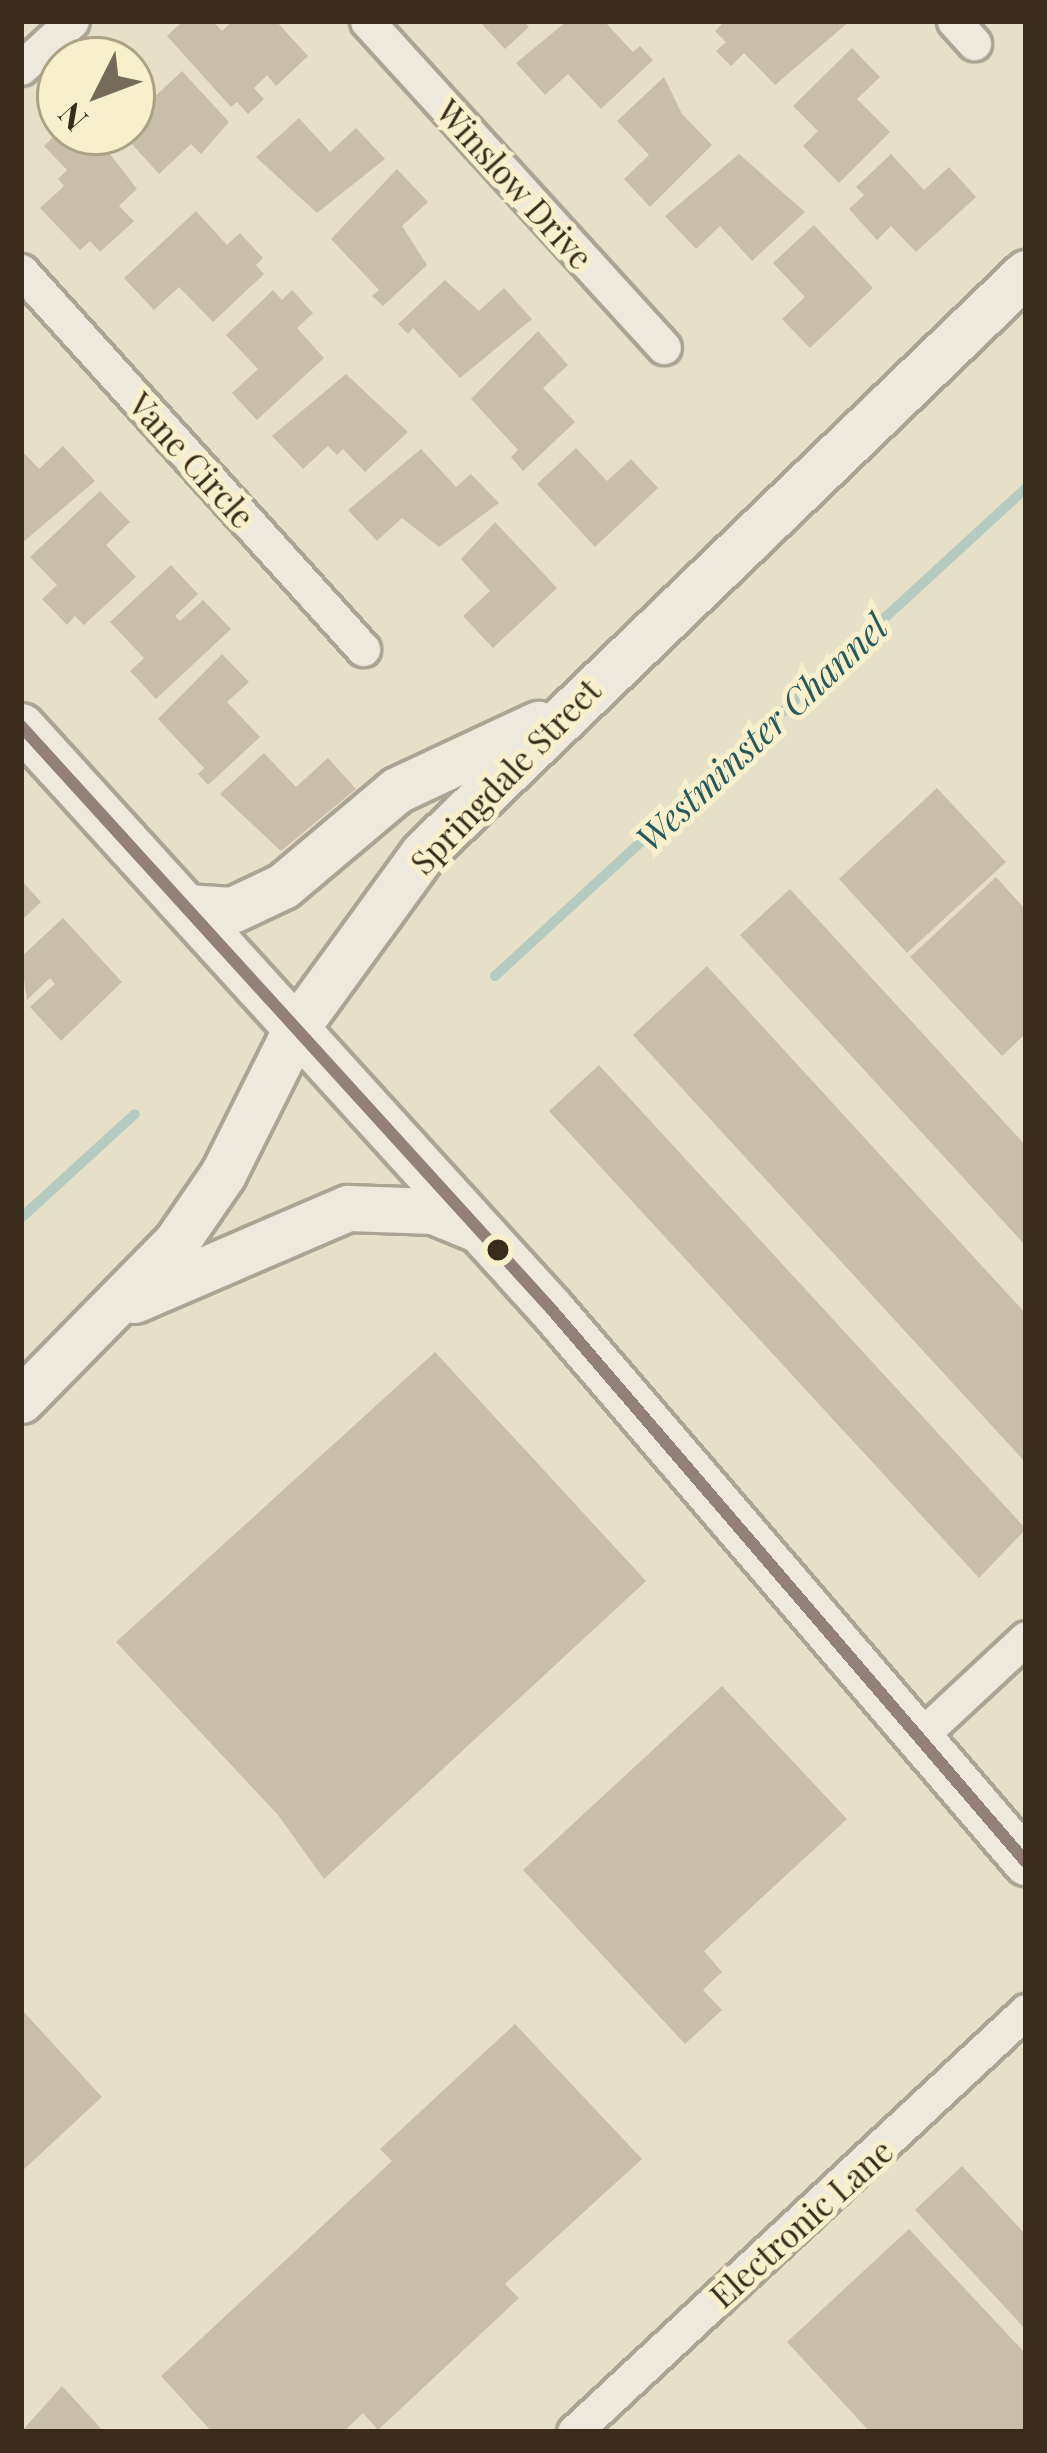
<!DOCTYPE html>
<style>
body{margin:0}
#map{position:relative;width:1047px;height:2453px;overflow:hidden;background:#e6e0c9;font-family:"Playfair Display",serif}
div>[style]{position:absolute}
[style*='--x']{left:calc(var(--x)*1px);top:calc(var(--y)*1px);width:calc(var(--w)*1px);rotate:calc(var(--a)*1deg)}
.stream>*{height:10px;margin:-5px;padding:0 5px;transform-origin:5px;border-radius:5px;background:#b6cbc0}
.building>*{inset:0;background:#c9beaa}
.roads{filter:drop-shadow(3px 0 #aaa493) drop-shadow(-3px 0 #aaa493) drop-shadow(0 3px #aaa493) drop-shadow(0 -3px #aaa493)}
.street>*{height:33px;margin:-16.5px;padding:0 16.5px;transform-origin:16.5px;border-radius:16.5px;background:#ede9dc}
.secondary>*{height:45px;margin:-22.5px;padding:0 22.5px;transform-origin:22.5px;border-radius:22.5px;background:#ede9dc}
.bus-1>*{height:12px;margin:-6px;padding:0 6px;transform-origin:6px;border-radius:6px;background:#938177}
.dots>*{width:33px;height:33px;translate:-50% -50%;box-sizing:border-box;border:6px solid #f8f0cd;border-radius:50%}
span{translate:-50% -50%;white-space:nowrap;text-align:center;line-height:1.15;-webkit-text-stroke:10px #f8f0cd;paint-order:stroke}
.street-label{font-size:33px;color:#392c1b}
.water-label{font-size:36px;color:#28585a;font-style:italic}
.frame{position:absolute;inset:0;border:24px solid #392c1b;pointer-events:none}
.north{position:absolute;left:36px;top:36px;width:120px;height:120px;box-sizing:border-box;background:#f8f0cd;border:3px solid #aca286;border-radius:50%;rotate:228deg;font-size:33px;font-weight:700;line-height:48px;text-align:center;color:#392c1b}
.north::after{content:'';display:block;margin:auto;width:42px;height:54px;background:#766b58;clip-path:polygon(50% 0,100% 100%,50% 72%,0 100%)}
</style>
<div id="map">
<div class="stream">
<div style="--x:495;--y:976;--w:721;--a:-42.58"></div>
<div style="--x:21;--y:1218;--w:154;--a:-42.4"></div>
</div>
<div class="building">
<div style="clip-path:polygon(183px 21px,213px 21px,222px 31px,233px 21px,276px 21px,308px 56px,276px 86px,267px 75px,254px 88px,264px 99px,248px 114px,237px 102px,231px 107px,167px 36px)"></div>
<div style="clip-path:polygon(479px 21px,524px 21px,529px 27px,505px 49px)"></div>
<div style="clip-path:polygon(567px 21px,604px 21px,633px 52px,640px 46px,653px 60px,601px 109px,568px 74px,545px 95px,516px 63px)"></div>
<div style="clip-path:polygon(725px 21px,850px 21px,775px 85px,744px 53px,731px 66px,716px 51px,726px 42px,715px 31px)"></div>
<div style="clip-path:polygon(852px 48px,880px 77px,857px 99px,890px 132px,839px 183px,803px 146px,818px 131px,793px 106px)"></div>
<div style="clip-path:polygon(182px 71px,229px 122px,201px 154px,191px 144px,159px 174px,121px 132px,132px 132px,132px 86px,148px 103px)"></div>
<div style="clip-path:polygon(664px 77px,682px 114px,712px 145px,650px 207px,624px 179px,649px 155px,617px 121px)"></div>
<div style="clip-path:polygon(299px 118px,330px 152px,356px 128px,385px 159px,317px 213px,256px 157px)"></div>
<div style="clip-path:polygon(58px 132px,93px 132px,137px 189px,119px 206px,134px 221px,100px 252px,90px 241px,80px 250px,40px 208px,64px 186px,58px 179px,67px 170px,44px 146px)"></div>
<div style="clip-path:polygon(739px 154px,805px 212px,752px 261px,720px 226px,696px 249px,665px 216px)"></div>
<div style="clip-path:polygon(891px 154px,924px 190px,949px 167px,976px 197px,916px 252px,891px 226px,877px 240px,849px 209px,864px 195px,856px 187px)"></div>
<div style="clip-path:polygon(397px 169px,428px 202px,402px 226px,427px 265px,383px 306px,372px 296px,379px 290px,331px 239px)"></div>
<div style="clip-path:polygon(196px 211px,227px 245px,240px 233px,263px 258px,256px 265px,264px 274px,213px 322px,179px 287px,154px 310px,124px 278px)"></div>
<div style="clip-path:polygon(814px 225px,873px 288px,810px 348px,782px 319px,805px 297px,773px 263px)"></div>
<div style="clip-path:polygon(445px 280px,479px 311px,504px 288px,532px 319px,460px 378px,413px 328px,408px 334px,398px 324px)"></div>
<div style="clip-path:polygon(273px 290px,282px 300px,292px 290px,313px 313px,297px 328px,324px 358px,257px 420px,232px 393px,258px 369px,226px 335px)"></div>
<div style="clip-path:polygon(538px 331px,568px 365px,543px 388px,575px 422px,523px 471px,511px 457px,518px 450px,471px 399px)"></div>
<div style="clip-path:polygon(346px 374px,408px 432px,365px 472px,343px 449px,337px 455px,328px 446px,303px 469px,272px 436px)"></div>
<div style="clip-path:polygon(63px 446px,95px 481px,21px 544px,21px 450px,39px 469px)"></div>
<div style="clip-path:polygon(576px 448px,607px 481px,631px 459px,658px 488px,595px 547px,537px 484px)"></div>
<div style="clip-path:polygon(421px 449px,456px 487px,471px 474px,499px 503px,439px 547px,402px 518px,377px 541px,348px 510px)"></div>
<div style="clip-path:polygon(100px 491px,130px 522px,106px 545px,136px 577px,84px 625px,75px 616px,67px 625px,42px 599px,57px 585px,30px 557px)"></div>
<div style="clip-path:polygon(495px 522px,557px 588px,493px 648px,463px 616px,490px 591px,461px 559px)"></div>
<div style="clip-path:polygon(171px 565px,198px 594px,175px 616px,180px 621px,203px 600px,231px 629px,156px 699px,130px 671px,144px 658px,110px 622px)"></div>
<div style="clip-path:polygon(222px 654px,249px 682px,227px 702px,260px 737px,208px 785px,198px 774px,204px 768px,158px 719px)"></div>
<div style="clip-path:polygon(264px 753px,296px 787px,328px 758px,356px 789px,281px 851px,220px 794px)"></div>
<div style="clip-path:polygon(937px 788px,1006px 862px,907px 953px,839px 879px)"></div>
<div style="clip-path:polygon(996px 877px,1026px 910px,1026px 1033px,1002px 1056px,910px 957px)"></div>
<div style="clip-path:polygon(21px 880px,41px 902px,21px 921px)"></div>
<div style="clip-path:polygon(790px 889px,1026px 1146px,1026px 1246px,740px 935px)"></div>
<div style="clip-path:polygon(63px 918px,122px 982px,61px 1041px,30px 1007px,55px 984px,50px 978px,27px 1000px,21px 957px)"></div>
<div style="clip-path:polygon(707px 966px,1026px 1314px,1026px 1463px,633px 1035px)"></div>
<div style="clip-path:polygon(599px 1065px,1026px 1529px,979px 1578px,549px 1111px)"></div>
<div style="clip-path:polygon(435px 1352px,646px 1581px,324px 1879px,278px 1815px,116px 1642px)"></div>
<div style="clip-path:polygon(722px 1686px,847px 1819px,704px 1951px,722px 1972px,703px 1990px,722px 2010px,685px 2044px,523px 1870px)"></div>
<div style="clip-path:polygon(21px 2009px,102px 2097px,21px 2172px)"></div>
<div style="clip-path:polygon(515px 2024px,642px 2159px,505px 2284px,519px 2298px,378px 2430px,363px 2413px,343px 2432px,212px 2432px,161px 2376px,392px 2161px,380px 2149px)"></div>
<div style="clip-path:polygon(962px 2166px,1026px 2235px,1026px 2330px,915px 2210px)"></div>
<div style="clip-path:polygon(909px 2229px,1026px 2354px,1026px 2432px,870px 2432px,787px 2342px)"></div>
<div style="clip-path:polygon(62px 2386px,104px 2432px,21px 2432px)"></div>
</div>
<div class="roads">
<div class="street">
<div style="--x:367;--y:21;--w:441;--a:47.7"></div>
<div style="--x:954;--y:21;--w:30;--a:48"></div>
<div style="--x:21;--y:68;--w:69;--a:-42.7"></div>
<div style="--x:21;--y:271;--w:510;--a:47.86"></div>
<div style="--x:915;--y:1741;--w:151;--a:-42.9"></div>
<div style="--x:574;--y:2432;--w:618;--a:-42.97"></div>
</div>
<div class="secondary">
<div style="--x:21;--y:726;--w:789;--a:47.72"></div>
<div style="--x:552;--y:1310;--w:728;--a:49.35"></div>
<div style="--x:186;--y:907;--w:46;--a:3.7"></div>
<div style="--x:232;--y:910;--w:56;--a:-25.2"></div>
<div style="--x:283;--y:886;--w:149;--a:-40.1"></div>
<div style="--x:397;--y:790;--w:156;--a:-25.1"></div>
<div style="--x:134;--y:1300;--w:233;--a:-23.3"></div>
<div style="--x:348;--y:1208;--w:85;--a:2"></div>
<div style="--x:433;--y:1211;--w:48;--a:22.2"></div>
<div style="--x:21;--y:1400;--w:223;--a:-45.5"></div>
<div style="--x:177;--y:1241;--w:81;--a:-55.5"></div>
<div style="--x:223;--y:1174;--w:163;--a:-63.4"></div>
<div style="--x:296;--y:1028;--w:216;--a:-54"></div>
<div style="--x:423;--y:853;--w:837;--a:-43.89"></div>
</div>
</div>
<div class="bus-1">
<div style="--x:21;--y:726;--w:789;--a:47.72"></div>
<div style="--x:552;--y:1310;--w:728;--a:49.35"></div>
</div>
<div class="dots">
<div style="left:498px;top:1250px;background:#392c1b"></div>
</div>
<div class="street-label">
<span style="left:515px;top:184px;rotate:48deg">Winslow Drive</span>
<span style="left:192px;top:460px;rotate:48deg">Vane Circle</span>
<span style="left:505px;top:776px;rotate:-46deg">Springdale Street</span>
<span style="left:801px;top:2223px;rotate:-42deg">Electronic Lane</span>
</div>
<div class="water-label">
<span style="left:761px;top:732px;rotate:-43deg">Westminster Channel</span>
</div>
<div class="frame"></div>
<div class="north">N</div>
</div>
